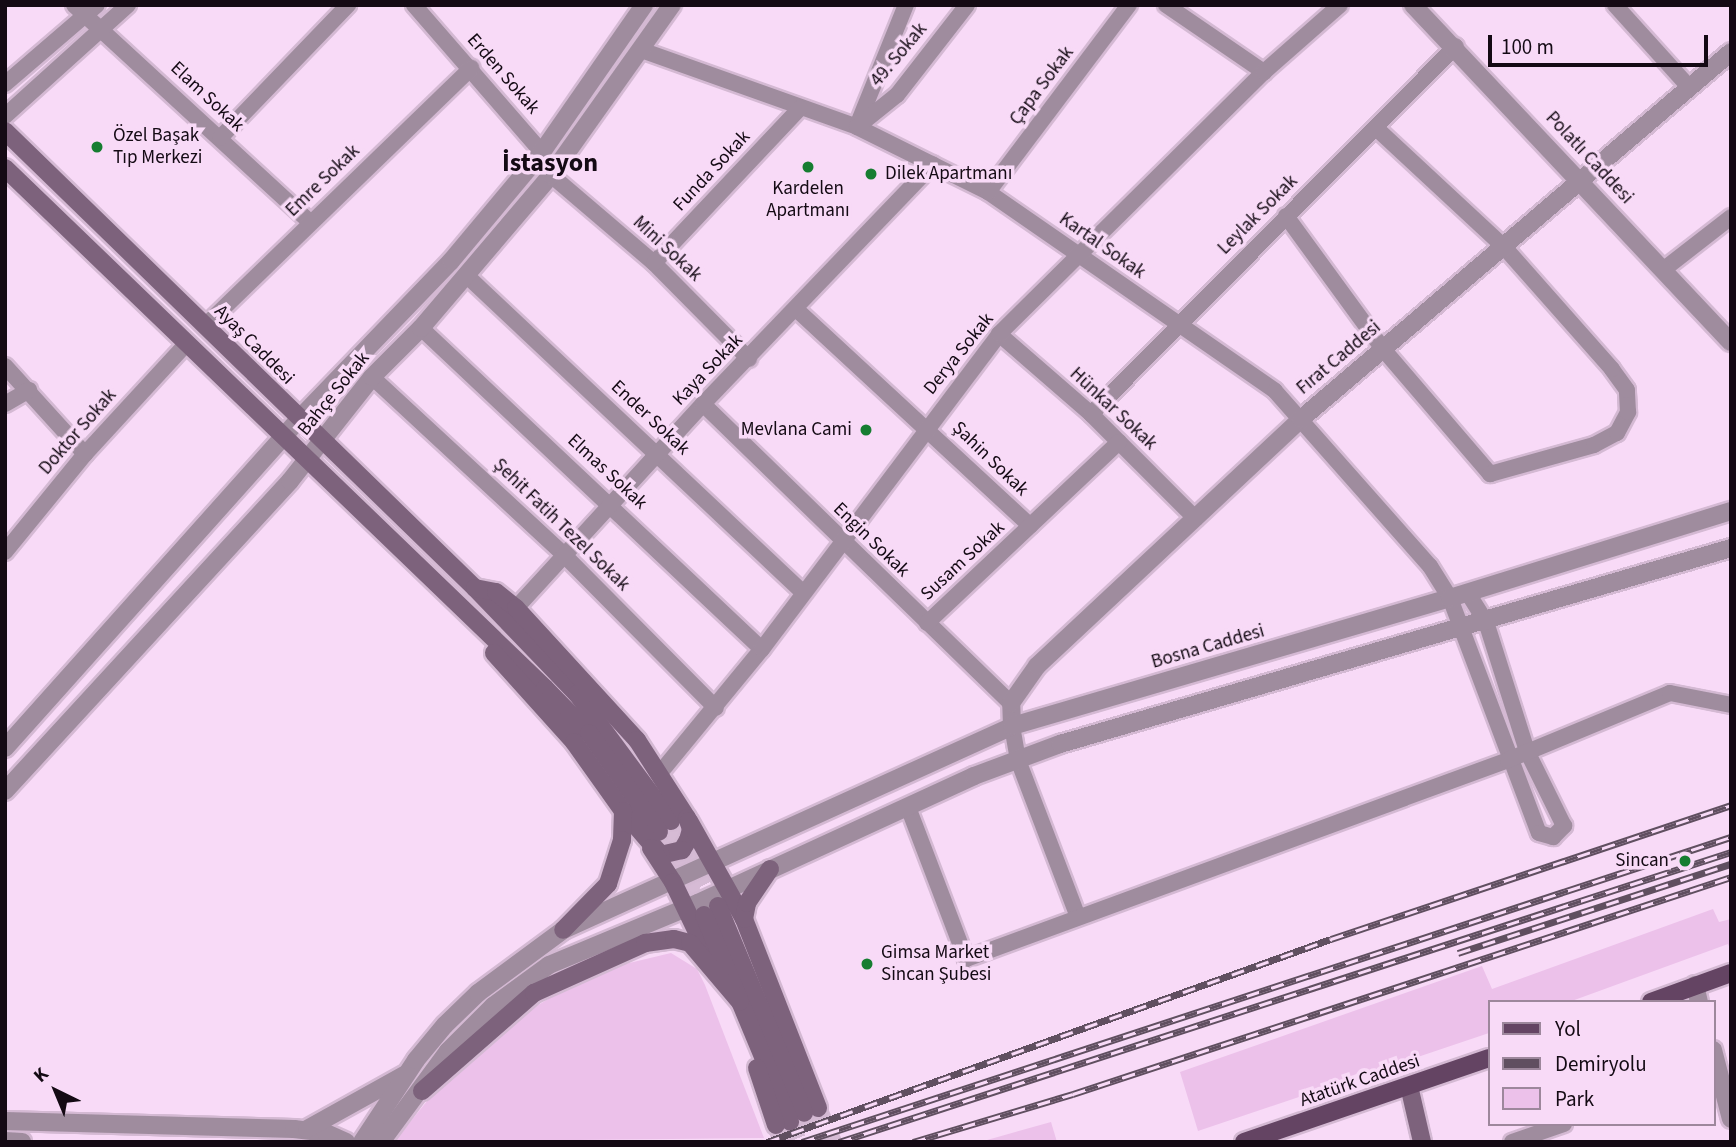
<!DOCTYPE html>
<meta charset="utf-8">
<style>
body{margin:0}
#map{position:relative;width:1736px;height:1147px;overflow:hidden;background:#f8daf7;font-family:"Source Sans 3",sans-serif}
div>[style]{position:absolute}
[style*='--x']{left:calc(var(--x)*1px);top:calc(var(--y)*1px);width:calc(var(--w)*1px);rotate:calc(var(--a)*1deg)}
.green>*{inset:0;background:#ecc1ea}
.secondary-tunnel>*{height:18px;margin-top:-9px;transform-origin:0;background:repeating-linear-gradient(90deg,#d6bbd5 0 18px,transparent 0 27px)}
.roads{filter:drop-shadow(2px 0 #d4b9d3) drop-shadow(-2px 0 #d4b9d3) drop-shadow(0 2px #d4b9d3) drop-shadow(0 -2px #d4b9d3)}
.minor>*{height:16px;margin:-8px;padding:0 8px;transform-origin:8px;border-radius:8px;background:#9f8c9e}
.tertiary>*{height:18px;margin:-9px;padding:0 9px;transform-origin:9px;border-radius:9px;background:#9f8c9e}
.secondary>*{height:18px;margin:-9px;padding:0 9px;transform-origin:9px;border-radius:9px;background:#7d627c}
.primary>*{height:18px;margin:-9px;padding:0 9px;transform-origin:9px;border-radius:9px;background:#644463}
.rail>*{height:7px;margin-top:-3.5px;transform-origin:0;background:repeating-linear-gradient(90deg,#f8daf7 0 13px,#604f60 0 26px);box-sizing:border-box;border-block:2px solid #604f60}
.dots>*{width:19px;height:19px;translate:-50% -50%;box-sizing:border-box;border:4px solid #f8daf7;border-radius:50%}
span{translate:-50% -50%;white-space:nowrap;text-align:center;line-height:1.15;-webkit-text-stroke:7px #f8daf7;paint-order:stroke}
.street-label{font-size:19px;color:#140a14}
.poi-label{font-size:19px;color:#140a14}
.left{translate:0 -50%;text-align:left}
.right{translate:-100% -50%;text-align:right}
.district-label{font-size:26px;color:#140a14;font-weight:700}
.frame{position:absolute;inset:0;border:7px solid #140a14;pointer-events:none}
.legend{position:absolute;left:1488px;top:1000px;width:228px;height:126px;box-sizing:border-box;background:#f8daf7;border:2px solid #9d879c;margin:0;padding:9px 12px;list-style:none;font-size:21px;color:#140a14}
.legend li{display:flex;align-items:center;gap:14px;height:35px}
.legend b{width:35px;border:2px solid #9d879c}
.north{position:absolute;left:21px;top:1056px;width:70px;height:70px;-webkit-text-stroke:5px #f8daf7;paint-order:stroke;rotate:317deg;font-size:19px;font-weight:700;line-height:28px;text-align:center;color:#140a14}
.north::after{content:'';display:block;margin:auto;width:24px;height:32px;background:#140a14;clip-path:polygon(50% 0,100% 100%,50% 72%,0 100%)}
.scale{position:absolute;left:1488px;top:35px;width:220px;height:32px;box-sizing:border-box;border:4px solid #140a14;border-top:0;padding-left:9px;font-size:21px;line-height:24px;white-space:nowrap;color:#140a14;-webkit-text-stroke:5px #f8daf7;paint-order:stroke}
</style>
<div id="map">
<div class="green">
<div style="clip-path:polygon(1713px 909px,1719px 922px,1731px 919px,1731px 951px,1728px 944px,1569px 1002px,1489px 1002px,1489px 1033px,1198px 1131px,1180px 1072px,1482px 966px,1492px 989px)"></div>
<div style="clip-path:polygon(671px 953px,697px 969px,705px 985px,764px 1138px,394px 1142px,444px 1080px,533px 1008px,574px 984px,625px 964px)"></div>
<div style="clip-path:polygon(1051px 1122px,1057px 1142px,980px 1142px)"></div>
</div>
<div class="secondary-tunnel">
<div style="--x:671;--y:821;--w:97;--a:61.1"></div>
<div style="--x:659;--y:832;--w:94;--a:61.5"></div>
<div style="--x:818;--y:1108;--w:37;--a:66"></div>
<div style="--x:804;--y:1113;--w:32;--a:66"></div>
<div style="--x:790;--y:1122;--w:22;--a:68"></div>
<div style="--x:776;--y:1125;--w:18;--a:71"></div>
</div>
<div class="roads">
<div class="minor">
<div style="--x:74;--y:5;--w:321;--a:42.6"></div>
<div style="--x:414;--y:5;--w:195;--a:49"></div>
<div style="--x:542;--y:152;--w:25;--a:69"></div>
<div style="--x:551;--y:175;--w:135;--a:40.5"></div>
<div style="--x:654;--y:263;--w:135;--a:45.3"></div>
<div style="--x:1166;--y:5;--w:119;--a:34.4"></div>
<div style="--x:1615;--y:5;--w:110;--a:47.9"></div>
<div style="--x:644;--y:51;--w:226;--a:19.6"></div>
<div style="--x:857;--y:127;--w:146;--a:26.4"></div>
<div style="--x:988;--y:192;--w:349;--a:34.7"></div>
<div style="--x:1275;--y:391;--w:234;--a:48.5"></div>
<div style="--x:1430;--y:566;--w:38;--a:58"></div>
<div style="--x:1450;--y:598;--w:251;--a:69.3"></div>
<div style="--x:1539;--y:833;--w:15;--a:16"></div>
<div style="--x:1553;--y:837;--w:16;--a:-45"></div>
<div style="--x:1564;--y:826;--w:84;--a:-116.3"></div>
<div style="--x:1527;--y:751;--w:135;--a:-107.6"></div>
<div style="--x:1486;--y:622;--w:34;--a:-122"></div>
<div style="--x:5;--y:84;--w:121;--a:-40.7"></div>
<div style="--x:5;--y:116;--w:166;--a:-42.1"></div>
<div style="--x:857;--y:126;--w:131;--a:-68"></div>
<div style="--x:857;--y:127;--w:51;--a:-38.7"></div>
<div style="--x:897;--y:95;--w:114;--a:-52.1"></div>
<div style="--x:220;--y:138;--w:185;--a:-46.1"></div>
<div style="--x:988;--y:192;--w:234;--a:-53"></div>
<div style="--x:1286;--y:216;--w:165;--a:53.9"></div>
<div style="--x:1383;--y:349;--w:165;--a:49.4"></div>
<div style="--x:1490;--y:474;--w:108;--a:-15.6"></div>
<div style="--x:1594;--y:445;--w:26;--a:-28"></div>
<div style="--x:1617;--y:433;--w:24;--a:-62"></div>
<div style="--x:1628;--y:412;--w:22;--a:-93"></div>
<div style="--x:1627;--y:390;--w:26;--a:-126"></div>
<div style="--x:1612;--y:369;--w:163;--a:-131.5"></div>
<div style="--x:1504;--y:247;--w:175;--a:-137.1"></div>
<div style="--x:654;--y:263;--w:213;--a:-46.7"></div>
<div style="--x:1663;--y:270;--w:86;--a:-37.9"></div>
<div style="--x:466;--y:275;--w:463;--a:43.3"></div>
<div style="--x:796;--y:309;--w:319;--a:42.8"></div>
<div style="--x:205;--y:326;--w:371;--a:-44.1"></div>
<div style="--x:421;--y:328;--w:468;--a:43.3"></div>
<div style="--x:999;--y:334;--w:122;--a:41"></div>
<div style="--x:1091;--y:414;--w:148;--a:45"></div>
<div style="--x:5;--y:366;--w:119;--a:47.7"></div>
<div style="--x:372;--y:377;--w:263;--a:42.8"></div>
<div style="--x:565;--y:556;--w:214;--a:45.2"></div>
<div style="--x:5;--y:404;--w:28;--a:-30"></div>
<div style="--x:703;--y:404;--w:429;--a:44.2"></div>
<div style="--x:1091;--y:414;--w:518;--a:-45.23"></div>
<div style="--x:5;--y:552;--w:127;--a:-50.8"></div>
<div style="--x:85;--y:454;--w:149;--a:-47.4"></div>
<div style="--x:516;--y:608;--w:277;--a:-47.5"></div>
<div style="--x:703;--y:404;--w:332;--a:-46.2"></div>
<div style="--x:927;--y:623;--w:264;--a:-43.3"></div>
<div style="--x:1012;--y:726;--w:35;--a:80"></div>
<div style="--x:1018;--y:760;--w:168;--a:69.1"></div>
<div style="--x:660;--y:773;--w:161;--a:-50.6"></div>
<div style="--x:762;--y:649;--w:394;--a:-53"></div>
<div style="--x:999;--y:334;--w:373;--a:-44.7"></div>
<div style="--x:1264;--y:72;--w:101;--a:-41.4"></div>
<div style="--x:908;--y:807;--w:163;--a:69.1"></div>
<div style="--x:966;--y:959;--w:577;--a:-20.16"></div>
<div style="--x:1508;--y:760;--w:175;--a:-22.5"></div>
<div style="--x:1670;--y:693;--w:62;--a:11.1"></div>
<div style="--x:1512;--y:1142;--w:55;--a:-19.1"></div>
</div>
<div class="tertiary">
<div style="--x:1413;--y:5;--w:463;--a:46.7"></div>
<div style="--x:1012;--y:726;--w:23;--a:-92"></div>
<div style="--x:1011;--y:703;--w:45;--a:-54.9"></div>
<div style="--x:1037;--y:666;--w:362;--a:-43.1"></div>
<div style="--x:1301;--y:419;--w:565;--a:-40.48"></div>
<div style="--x:5;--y:748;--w:441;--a:-48.2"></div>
<div style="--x:299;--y:419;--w:219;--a:-46.1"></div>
<div style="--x:451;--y:261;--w:142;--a:-50.1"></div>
<div style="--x:542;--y:152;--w:179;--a:-55.2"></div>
<div style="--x:5;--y:791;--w:421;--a:-47.4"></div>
<div style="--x:290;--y:481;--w:132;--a:-51.7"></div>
<div style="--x:372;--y:377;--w:69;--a:-45"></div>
<div style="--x:421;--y:328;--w:201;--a:-49.6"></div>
<div style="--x:551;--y:175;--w:209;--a:-54.6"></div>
<div style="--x:1695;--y:985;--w:17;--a:77"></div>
<div style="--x:1713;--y:1050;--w:71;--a:75.4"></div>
<div style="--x:5;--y:1121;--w:289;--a:1.6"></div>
<div style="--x:294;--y:1129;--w:32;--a:7"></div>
<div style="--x:326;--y:1133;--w:22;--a:24"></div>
<div style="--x:307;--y:1129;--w:111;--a:-29.1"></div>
<div style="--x:5;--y:1141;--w:17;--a:3"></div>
<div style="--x:362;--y:1142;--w:98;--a:-56.6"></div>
<div style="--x:416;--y:1060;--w:45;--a:-50.4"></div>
<div style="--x:445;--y:1025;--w:46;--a:-44.1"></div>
<div style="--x:478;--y:993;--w:106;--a:-36.5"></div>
<div style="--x:563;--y:930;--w:493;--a:-24.4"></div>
<div style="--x:1012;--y:726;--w:456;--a:-16.3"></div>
<div style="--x:1450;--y:598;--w:294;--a:-17.2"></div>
<div style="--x:381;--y:1142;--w:113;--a:-53.6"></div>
<div style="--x:448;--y:1051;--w:64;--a:-45"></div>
<div style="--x:493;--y:1006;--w:69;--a:-36.2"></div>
<div style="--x:549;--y:965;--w:161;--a:-22.6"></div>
<div style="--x:698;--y:903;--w:304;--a:-24.7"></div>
<div style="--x:974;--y:776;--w:92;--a:-20.4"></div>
<div style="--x:1060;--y:744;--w:699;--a:-16.28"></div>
</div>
<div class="secondary">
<div style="--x:5;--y:131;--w:656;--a:44.2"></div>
<div style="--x:475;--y:588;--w:147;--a:46.1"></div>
<div style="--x:577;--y:694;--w:158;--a:53.5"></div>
<div style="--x:5;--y:168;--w:750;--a:43.92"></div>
<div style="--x:545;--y:688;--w:63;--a:45.6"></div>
<div style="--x:589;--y:733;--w:121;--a:54.7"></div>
<div style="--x:475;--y:588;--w:21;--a:11"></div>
<div style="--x:496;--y:592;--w:26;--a:39"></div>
<div style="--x:516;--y:608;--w:179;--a:47.5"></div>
<div style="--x:637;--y:740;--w:93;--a:57.3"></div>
<div style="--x:687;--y:818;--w:12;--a:70"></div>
<div style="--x:691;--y:829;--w:11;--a:105"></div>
<div style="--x:688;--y:840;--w:12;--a:121"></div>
<div style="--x:682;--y:850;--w:22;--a:167"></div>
<div style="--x:661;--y:855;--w:58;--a:-130.8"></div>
<div style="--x:494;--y:653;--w:120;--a:48"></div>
<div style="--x:574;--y:742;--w:85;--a:54.6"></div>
<div style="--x:623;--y:811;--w:29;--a:92"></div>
<div style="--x:622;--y:840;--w:46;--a:107.7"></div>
<div style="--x:608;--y:884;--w:64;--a:134.4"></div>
<div style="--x:689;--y:821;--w:112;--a:60.7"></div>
<div style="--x:744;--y:919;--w:203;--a:68.6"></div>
<div style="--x:651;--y:848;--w:40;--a:57.1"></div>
<div style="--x:673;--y:882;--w:79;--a:64.4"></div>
<div style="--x:718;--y:906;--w:224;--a:67.4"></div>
<div style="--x:704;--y:915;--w:224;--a:67.4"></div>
<div style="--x:744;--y:919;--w:16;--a:-79"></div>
<div style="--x:747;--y:903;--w:41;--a:-55.9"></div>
<div style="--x:757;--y:1068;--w:60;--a:71.6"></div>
<div style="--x:1409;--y:1086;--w:57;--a:76.9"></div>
<div style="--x:422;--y:1091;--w:149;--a:-41.2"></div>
<div style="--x:534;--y:993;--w:122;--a:-24.2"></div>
<div style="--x:645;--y:943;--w:29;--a:-8"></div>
<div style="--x:674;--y:939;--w:16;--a:14"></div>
<div style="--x:690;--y:943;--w:77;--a:49.7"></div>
</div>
<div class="primary">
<div style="--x:1651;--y:1002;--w:85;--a:-19.9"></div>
<div style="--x:1244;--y:1142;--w:259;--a:-18.9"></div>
</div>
</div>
<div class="rail">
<div style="--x:1458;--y:953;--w:287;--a:-18.1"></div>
<div style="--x:767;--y:1142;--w:599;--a:-19.8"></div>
<div style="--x:1331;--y:939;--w:422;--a:-18.5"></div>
<div style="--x:802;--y:1142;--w:978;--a:-18.18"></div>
<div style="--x:839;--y:1142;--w:938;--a:-18.01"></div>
<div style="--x:913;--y:1142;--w:167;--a:-16.7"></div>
<div style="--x:1073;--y:1094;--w:693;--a:-18.25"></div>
</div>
<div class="dots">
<div style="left:97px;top:147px;background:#167d31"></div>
<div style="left:808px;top:167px;background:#167d31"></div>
<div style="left:871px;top:174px;background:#167d31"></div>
<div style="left:866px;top:430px;background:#167d31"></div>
<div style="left:1685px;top:861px;background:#167d31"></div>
<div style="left:867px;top:964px;background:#167d31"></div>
</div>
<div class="street-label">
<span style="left:899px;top:55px;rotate:-50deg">49. Sokak</span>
<span style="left:503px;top:74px;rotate:49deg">Erden Sokak</span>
<span style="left:1042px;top:86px;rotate:-53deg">Çapa Sokak</span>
<span style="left:207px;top:97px;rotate:43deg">Elam Sokak</span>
<span style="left:1589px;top:158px;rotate:47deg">Polatlı Caddesi</span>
<span style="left:712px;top:171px;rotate:-47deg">Funda Sokak</span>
<span style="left:323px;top:181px;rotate:-44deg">Emre Sokak</span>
<span style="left:1258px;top:215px;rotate:-45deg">Leylak Sokak</span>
<span style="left:1102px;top:246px;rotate:35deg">Kartal Sokak</span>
<span style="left:667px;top:249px;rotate:43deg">Mini Sokak</span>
<span style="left:254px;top:345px;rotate:45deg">Ayaş Caddesi</span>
<span style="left:959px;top:354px;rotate:-51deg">Derya Sokak</span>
<span style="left:1339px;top:358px;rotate:-40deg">Fırat Caddesi</span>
<span style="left:708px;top:370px;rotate:-46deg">Kaya Sokak</span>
<span style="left:334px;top:394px;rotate:-51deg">Bahçe Sokak</span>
<span style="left:1113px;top:409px;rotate:43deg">Hünkar Sokak</span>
<span style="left:650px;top:418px;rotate:43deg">Ender Sokak</span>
<span style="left:78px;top:432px;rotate:-49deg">Doktor Sokak</span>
<span style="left:990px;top:459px;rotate:44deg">Şahin Sokak</span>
<span style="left:607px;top:472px;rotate:43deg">Elmas Sokak</span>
<span style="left:561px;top:525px;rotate:44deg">Şehit Fatih Tezel Sokak</span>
<span style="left:871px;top:540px;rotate:44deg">Engin Sokak</span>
<span style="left:963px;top:561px;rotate:-43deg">Susam Sokak</span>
<span style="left:1208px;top:647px;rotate:-16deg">Bosna Caddesi</span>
<span style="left:1360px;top:1081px;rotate:-19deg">Atatürk Caddesi</span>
</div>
<div class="poi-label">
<span class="left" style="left:113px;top:147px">Özel Başak<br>Tıp Merkezi</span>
<span class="left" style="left:885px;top:174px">Dilek Apartmanı</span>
<span style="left:808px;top:200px">Kardelen<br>Apartmanı</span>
<span class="right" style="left:852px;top:430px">Mevlana Cami</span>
<span class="right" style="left:1669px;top:861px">Sincan</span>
<span class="left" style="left:881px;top:964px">Gimsa Market<br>Sincan Şubesi</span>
</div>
<div class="district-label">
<span style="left:550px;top:163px">İstasyon</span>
</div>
<div class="frame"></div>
<ul class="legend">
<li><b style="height:9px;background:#644463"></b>Yol</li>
<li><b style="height:9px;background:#604f60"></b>Demiryolu</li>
<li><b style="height:19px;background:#ecc1ea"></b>Park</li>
</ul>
<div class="north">K</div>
<div class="scale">100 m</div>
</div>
